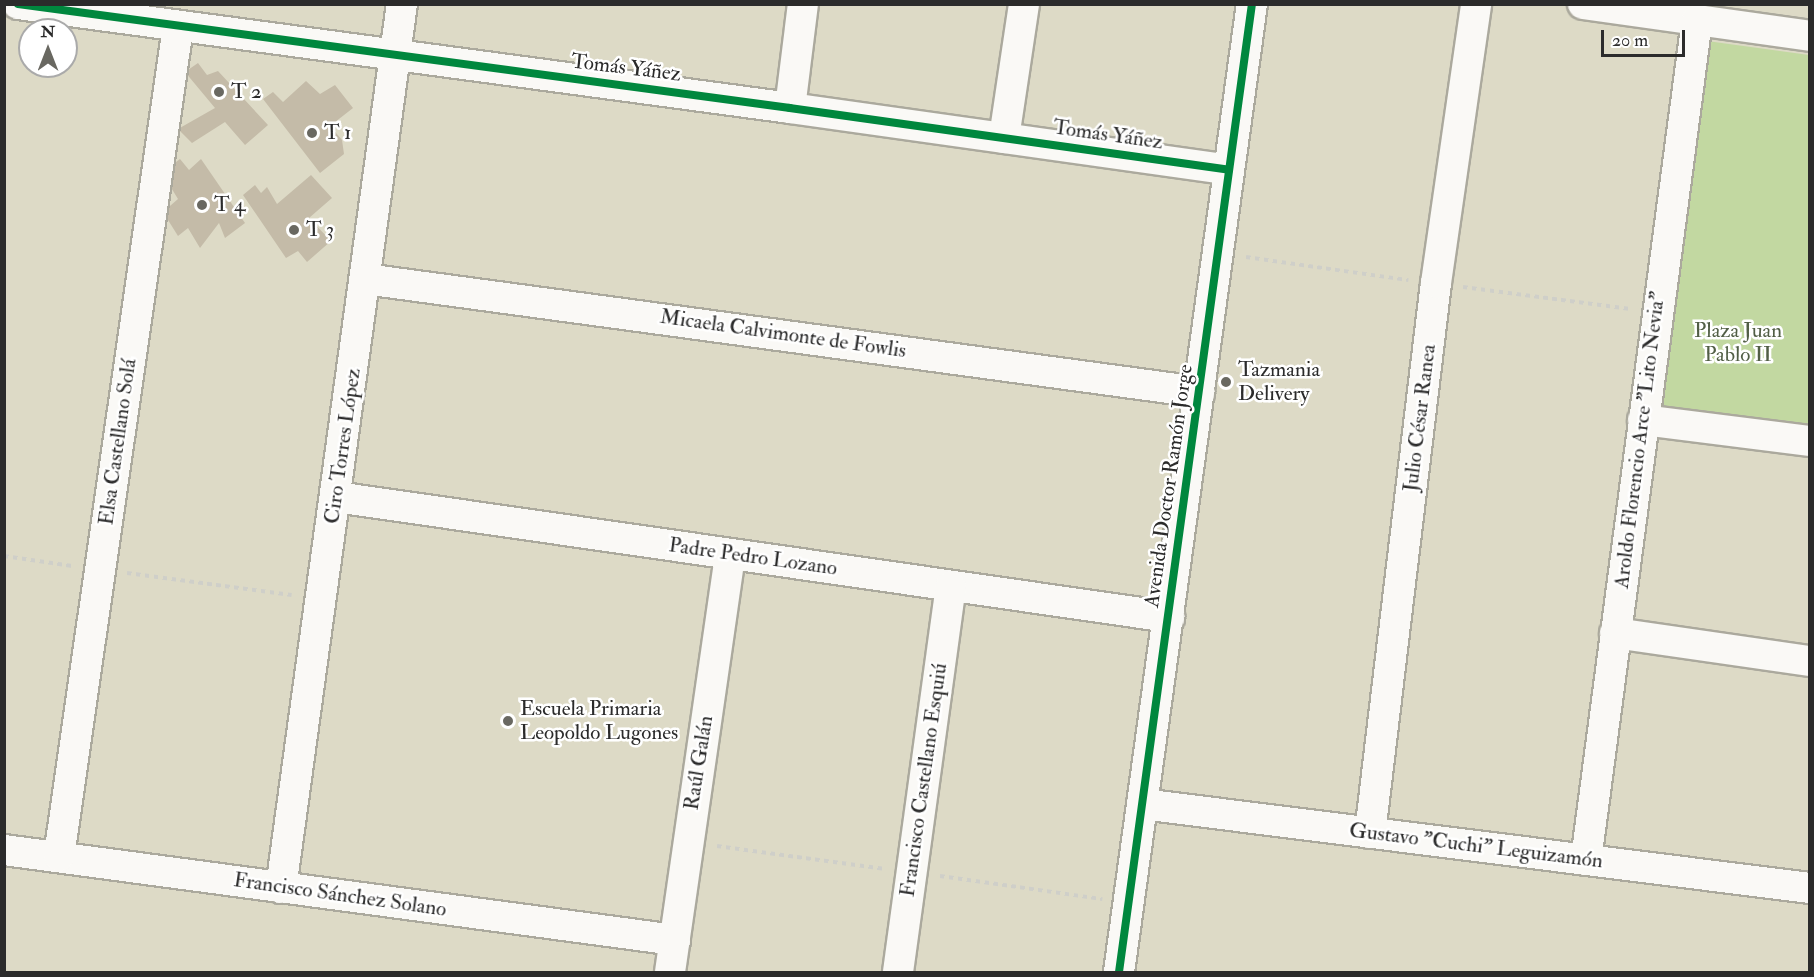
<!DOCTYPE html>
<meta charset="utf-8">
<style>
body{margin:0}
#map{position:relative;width:1814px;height:977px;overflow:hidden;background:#dddac6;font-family:"IM FELL Double Pica",serif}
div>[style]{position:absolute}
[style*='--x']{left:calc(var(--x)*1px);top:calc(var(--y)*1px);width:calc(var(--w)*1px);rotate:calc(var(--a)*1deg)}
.green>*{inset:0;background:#c2d8a1}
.building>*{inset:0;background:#c4bba8}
.path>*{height:4px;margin-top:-2px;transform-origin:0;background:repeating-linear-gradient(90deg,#cfcfc9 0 4.5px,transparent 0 9px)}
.roads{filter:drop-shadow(2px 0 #aba99d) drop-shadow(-2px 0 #aba99d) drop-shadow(0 2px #aba99d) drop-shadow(0 -2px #aba99d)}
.minor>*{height:30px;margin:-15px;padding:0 15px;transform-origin:15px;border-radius:15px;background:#faf9f6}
.cycleway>*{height:8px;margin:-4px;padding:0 4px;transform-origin:4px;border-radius:4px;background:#00873e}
.dots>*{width:16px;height:16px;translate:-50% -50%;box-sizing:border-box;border:3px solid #fff;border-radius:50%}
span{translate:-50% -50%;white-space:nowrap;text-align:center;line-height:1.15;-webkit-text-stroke:5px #fff;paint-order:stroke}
.street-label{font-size:21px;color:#2b2b2b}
.poi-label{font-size:21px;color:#2b2b2b}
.left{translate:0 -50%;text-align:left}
.park-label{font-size:21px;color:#515e45}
.frame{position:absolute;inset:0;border:6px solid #2b2b2b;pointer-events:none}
.north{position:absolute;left:18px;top:18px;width:60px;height:60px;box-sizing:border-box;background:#fff;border:2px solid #aaa;border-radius:50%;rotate:0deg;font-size:16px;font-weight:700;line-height:24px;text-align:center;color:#2b2b2b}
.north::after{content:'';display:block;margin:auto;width:21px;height:27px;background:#696861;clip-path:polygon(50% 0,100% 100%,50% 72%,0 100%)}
.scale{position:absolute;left:1601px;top:30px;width:84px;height:27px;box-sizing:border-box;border:3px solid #2b2b2b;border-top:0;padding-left:8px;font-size:18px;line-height:21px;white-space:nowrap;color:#2b2b2b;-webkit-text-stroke:4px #fff;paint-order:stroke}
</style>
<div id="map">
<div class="green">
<div style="clip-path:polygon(1707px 41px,1809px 55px,1809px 425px,1658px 405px)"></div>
</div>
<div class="building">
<div style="clip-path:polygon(198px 63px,207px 75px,218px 71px,268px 125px,245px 145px,225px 122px,192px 143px,178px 129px,215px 108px,185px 72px)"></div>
<div style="clip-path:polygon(306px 81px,320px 94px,335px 85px,353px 108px,330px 126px,342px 140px,344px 154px,320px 173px,263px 99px,273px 92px,283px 102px)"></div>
<div style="clip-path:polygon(180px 159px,189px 170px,201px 159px,245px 223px,225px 238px,219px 223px,200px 248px,188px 228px,178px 236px,163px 212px,178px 199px,167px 181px,173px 179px,168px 168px)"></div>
<div style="clip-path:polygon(311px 175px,332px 198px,309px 218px,331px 241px,307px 262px,298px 251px,286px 258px,243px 195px,255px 185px,261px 193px,267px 187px,277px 204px)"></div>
</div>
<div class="path">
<div style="--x:1246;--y:257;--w:164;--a:8.1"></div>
<div style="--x:1463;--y:287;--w:169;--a:7.5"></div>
<div style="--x:4;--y:556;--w:69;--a:8.4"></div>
<div style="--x:127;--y:573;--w:166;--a:7.6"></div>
<div style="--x:717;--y:846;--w:170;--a:7.8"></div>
<div style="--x:940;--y:876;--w:164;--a:8.1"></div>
</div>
<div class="roads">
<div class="minor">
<div style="--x:18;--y:4;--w:779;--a:7.67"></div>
<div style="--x:790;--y:108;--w:443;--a:8"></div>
<div style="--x:1583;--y:4;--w:229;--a:8"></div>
<div style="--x:790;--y:108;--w:105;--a:-82.9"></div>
<div style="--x:1004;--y:138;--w:135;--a:-81.5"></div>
<div style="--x:365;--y:279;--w:842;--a:7.72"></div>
<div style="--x:1643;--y:420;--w:168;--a:7.2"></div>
<div style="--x:336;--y:497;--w:842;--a:8.2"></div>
<div style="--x:1615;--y:633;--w:197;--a:8.2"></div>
<div style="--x:1142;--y:804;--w:673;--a:7.17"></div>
<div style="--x:1370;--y:833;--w:554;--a:-83.16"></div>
<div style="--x:1436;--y:283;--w:282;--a:-81.8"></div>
<div style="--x:4;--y:850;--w:677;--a:7.64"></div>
<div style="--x:59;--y:856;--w:837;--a:-81.83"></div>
<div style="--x:1586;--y:860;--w:847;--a:-82.47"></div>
<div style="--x:281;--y:888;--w:892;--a:-82.21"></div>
<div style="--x:670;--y:972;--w:422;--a:-81.8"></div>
<div style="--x:898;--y:972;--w:389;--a:-82.2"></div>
<div style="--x:1119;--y:972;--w:977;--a:-82.18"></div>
</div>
</div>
<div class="cycleway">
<div style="--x:18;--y:4;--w:779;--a:7.67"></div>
<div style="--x:790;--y:108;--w:443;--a:8"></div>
<div style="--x:1119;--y:972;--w:977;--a:-82.18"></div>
</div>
<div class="dots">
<div style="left:219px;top:92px;background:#696861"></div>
<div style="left:312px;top:133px;background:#696861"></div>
<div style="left:202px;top:205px;background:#696861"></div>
<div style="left:294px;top:230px;background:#696861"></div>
<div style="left:1226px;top:382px;background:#696861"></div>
<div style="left:508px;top:721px;background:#696861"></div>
</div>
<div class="street-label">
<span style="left:626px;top:68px;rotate:7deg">Tomás Yáñez</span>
<span style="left:1108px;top:135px;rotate:8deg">Tomás Yáñez</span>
<span style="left:783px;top:334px;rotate:8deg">Micaela Calvimonte de Fowlis</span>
<span style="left:1420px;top:418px;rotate:-83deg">Julio César Ranea</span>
<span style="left:1640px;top:440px;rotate:-83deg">Aroldo Florencio Arce "Lito Nevia"</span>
<span style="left:118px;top:442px;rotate:-82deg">Elsa Castellano Solá</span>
<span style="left:343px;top:446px;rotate:-82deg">Ciro Torres López</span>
<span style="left:1169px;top:486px;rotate:-82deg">Avenida Doctor Ramón Jorge</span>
<span style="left:753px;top:557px;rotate:8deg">Padre Pedro Lozano</span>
<span style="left:699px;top:763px;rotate:-81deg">Raúl Galán</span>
<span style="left:924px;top:780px;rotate:-82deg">Francisco Castellano Esquiú</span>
<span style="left:1476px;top:846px;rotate:7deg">Gustavo "Cuchi" Leguizamón</span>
<span style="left:340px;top:895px;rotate:8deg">Francisco Sánchez Solano</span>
</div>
<div class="poi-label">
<span class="left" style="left:231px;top:92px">T 2</span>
<span class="left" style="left:324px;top:133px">T 1</span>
<span class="left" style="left:214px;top:205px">T 4</span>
<span class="left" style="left:306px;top:230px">T 3</span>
<span class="left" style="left:1238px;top:382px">Tazmania<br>Delivery</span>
<span class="left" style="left:520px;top:721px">Escuela Primaria<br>Leopoldo Lugones</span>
</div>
<div class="park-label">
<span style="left:1738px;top:343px">Plaza Juan<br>Pablo II</span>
</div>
<div class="frame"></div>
<div class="north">N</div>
<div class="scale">20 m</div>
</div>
